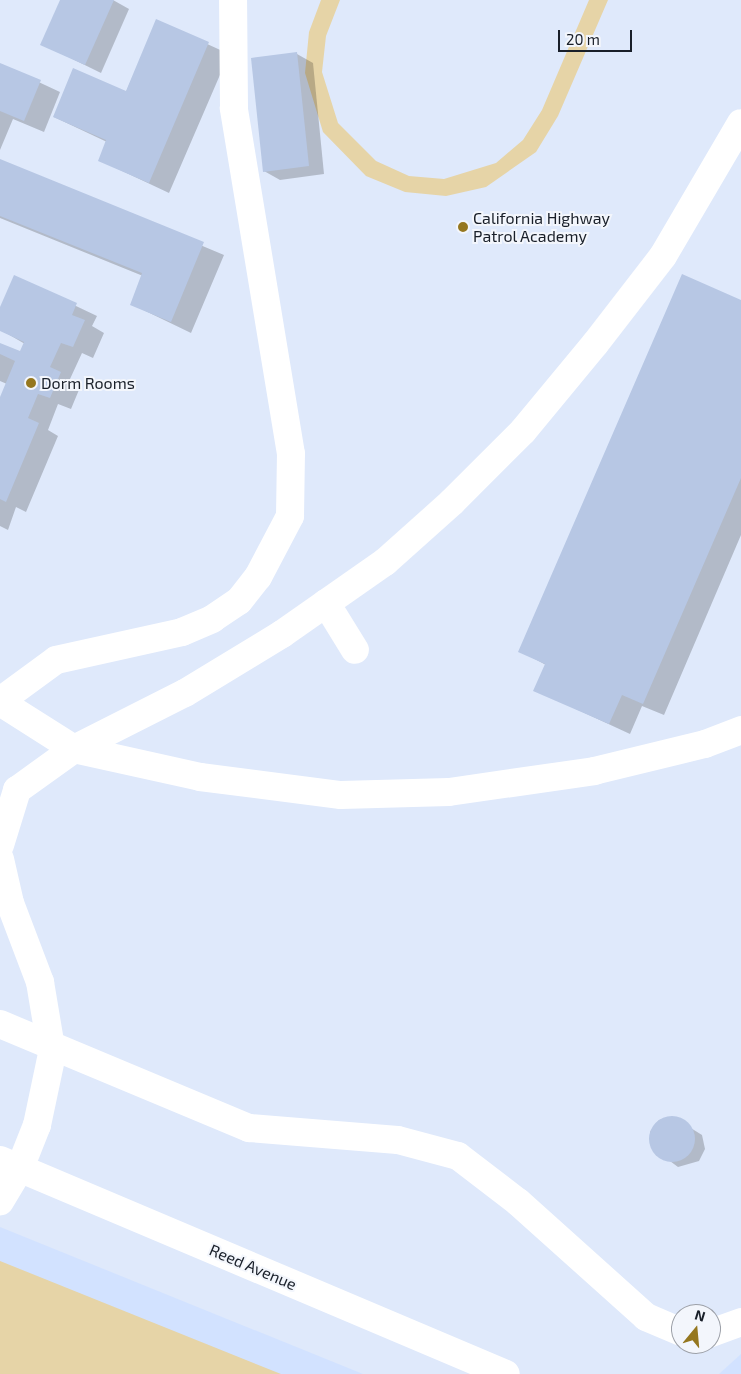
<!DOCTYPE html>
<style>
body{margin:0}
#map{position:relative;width:741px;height:1374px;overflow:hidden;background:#dfe9fb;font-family:"Exo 2",sans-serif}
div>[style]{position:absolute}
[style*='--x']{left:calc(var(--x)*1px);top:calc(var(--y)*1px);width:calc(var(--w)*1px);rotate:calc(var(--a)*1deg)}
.built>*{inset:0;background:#d2e2ff}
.green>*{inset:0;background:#e6d4a7}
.shadow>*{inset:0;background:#0003}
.building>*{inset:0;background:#b7c7e4}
.round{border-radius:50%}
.minor>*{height:28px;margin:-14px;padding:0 14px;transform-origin:14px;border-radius:14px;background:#fff}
.dots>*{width:14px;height:14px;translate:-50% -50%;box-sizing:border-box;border:2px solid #f3f6fc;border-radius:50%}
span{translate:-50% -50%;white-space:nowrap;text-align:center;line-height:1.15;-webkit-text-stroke:4px #f3f6fc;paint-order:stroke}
.poi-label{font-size:16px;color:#191f29}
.left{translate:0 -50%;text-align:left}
.street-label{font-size:16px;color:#191f29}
.north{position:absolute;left:671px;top:1304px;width:50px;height:50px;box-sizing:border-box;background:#f3f6fc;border:1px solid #9ca0a8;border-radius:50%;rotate:17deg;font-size:14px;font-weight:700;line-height:20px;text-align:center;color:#191f29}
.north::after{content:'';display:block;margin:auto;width:18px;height:22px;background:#95771f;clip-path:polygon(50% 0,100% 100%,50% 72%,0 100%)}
.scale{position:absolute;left:558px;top:30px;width:74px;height:22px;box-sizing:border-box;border:2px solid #191f29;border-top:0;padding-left:6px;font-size:15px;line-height:18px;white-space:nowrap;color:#191f29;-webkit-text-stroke:4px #f3f6fc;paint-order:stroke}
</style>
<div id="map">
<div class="built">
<div style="clip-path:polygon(0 1227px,363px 1374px,0 1374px)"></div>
<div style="clip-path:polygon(741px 1354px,741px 1374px,719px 1374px)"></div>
</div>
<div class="green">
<div style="clip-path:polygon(321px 0,340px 0,326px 36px,322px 72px,338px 123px,376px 161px,409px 176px,444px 179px,496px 163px,523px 140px,542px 110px,589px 0,608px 0,558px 116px,536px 152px,486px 187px,446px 196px,405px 192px,366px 176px,323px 132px,305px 73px,309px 32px)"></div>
<div style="clip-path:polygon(0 1261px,281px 1374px,0 1374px)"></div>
</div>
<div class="shadow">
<div style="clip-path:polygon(61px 0,113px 0,129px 9px,101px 73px,42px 44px)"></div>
<div style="clip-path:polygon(157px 21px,229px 54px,169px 193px,99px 160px,107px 142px,54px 117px,126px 92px)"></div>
<div style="clip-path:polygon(297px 54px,313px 63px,324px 174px,280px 180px,264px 171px)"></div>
<div style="clip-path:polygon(0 64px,60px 92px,44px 132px,13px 119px,0 150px)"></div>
<div style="clip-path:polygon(0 161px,224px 255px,191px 333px,131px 304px,143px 276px,0 218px)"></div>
<div style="clip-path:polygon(15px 277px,97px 316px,92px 326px,104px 333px,93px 358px,82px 353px,70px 379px,81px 385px,71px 409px,58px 404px,48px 430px,58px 436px,26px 512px,16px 507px,8px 530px,0 526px,0 400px,7px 384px,0 381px,0 344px,21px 353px,25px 344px,1px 330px,0 310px)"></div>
<div style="clip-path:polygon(741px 302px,741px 535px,664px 715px,642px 706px,630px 734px,535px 690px,546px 665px,520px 651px)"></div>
<div style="clip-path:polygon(673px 1117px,702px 1135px,705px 1149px,699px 1161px,678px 1167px,651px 1147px,650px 1132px,659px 1120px)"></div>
</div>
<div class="building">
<div style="clip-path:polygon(60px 0,114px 0,85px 65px,40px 45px)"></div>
<div style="clip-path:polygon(156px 19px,209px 42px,149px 183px,98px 161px,106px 140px,53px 117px,73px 68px,126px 91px)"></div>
<div style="clip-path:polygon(297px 52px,309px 166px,263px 172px,251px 58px)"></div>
<div style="clip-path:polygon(0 63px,41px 80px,24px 121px,0 111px)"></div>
<div style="clip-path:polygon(0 159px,204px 242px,171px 322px,130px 305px,142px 273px,0 216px)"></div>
<div style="clip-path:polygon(682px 274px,741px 300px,741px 478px,643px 704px,622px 695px,609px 724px,533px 691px,545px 664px,518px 652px)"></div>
<div style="clip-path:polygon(14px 275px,77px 303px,72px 315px,85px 320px,73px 347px,61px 343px,50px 367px,61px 372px,50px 398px,38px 394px,28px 418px,39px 423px,6px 502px,0 499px,0 397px,15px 361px,0 354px,0 343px,20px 351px,24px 342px,0 331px,0 307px)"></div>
<div class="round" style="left:649px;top:1116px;width:46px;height:46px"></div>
</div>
<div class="minor">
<div style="--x:326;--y:603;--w:55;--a:58.3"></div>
<div style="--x:0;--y:701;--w:69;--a:-36.2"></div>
<div style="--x:56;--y:660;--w:129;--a:-12.5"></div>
<div style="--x:182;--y:632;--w:33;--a:-23"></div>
<div style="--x:212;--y:619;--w:32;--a:-34"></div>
<div style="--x:239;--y:601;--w:31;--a:-52"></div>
<div style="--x:258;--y:577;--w:69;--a:-62.3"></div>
<div style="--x:290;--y:516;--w:62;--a:-89.1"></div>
<div style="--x:291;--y:454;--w:351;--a:-99.4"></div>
<div style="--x:234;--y:108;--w:108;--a:-90.5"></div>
<div style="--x:0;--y:702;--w:88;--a:32.4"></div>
<div style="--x:74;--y:749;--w:129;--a:12.5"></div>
<div style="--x:200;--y:777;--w:142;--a:7.3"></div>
<div style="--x:341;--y:795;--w:108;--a:-1.6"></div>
<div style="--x:449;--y:792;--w:147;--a:-8.2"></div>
<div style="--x:594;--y:771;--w:114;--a:-13.7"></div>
<div style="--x:705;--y:744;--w:39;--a:-21"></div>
<div style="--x:0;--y:845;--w:58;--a:-72.8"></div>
<div style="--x:17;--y:790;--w:70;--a:-35.7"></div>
<div style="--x:74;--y:749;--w:124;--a:-26.8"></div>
<div style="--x:185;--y:693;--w:114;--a:-31.3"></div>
<div style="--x:282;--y:634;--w:126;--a:-35"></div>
<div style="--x:385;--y:562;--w:90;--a:-41.8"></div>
<div style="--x:452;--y:502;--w:100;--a:-45"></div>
<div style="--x:523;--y:431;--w:113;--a:-50.4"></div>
<div style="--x:595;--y:344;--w:111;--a:-52.3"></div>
<div style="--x:663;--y:256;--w:154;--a:-59.6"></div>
<div style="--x:0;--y:859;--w:45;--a:77.2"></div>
<div style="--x:10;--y:903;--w:85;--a:69.2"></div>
<div style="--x:40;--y:982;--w:73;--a:80.5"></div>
<div style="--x:52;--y:1054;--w:73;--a:101.9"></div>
<div style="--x:37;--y:1125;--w:46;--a:111.6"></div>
<div style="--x:20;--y:1168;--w:39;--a:121"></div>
<div style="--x:0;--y:1024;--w:270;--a:22.7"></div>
<div style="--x:249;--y:1128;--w:149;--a:4.6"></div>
<div style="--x:398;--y:1140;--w:62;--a:14.9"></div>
<div style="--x:458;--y:1156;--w:76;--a:37.5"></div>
<div style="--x:518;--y:1202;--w:172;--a:41.9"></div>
<div style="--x:646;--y:1317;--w:38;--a:23"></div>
<div style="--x:0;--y:1160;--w:549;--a:22.92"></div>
<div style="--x:711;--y:1333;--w:32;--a:-20"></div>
</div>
<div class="dots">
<div style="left:463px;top:227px;background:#95771f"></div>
<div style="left:31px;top:383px;background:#95771f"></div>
</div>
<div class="poi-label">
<span class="left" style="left:473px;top:227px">California Highway<br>Patrol Academy</span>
<span class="left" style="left:41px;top:383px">Dorm Rooms</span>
</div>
<div class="street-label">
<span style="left:253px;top:1267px;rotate:23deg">Reed Avenue</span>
</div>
<div class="north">N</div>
<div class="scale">20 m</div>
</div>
